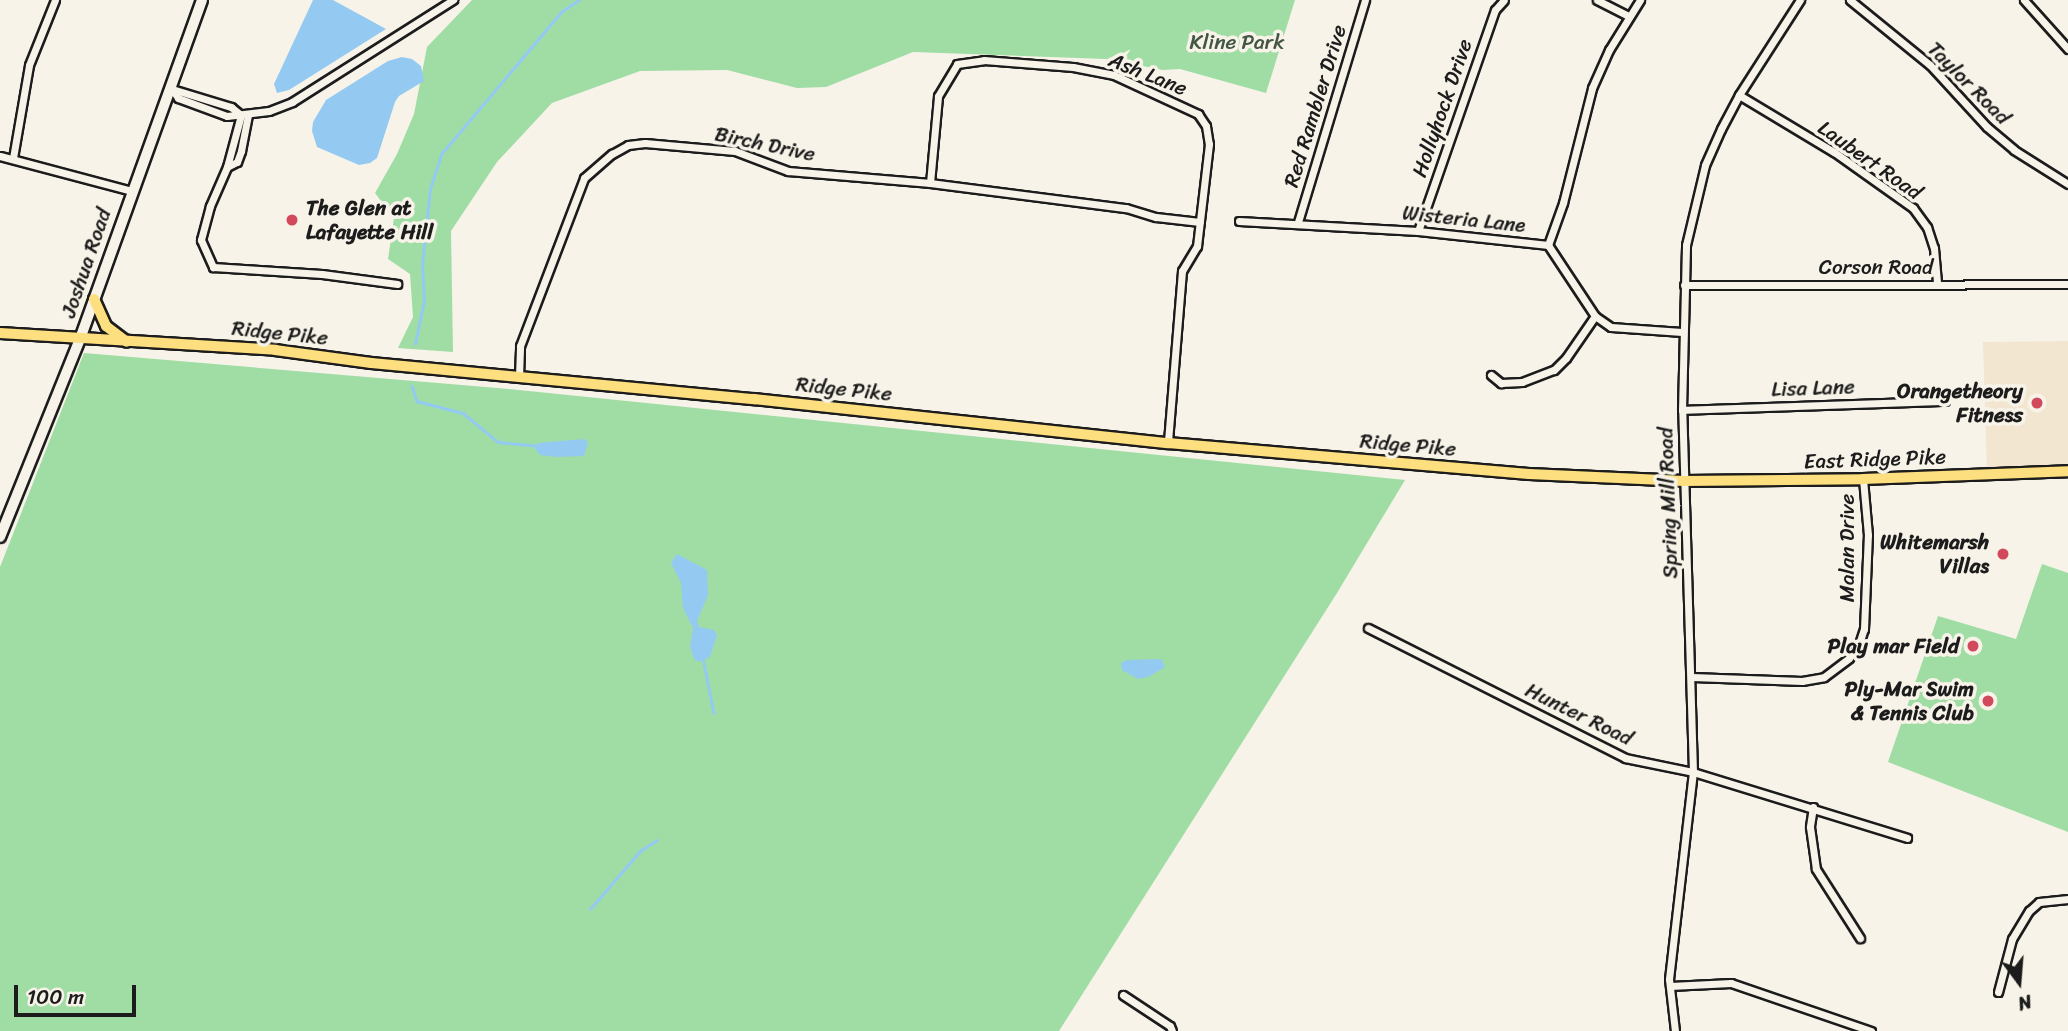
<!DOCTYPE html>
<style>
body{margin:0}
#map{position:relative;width:2068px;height:1031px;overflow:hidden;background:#f7f3e8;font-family:Sriracha,sans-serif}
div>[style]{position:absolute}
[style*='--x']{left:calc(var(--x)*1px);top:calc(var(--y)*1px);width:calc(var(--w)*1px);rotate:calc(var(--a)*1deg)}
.built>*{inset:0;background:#f2e6d1}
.green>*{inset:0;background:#9fdda5}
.water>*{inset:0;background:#94caf2}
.stream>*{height:2.5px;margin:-1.25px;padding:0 1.25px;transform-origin:1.25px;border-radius:1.25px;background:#94caf2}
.roads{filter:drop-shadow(2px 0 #1c1c1c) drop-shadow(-2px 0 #1c1c1c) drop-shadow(0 2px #1c1c1c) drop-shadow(0 -2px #1c1c1c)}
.street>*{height:7px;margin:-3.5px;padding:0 3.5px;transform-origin:3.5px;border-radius:3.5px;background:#f7f3e8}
.secondary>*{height:10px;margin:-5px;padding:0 5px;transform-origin:5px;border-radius:5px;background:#f7f3e8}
.primary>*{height:10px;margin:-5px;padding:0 5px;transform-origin:5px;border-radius:5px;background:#fddf80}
.dots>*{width:19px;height:19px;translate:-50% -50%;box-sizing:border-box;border:4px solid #f7f3e8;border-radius:50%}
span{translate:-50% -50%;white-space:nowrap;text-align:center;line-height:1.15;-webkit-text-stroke:7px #f7f3e8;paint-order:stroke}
.park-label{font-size:21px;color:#435645}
.street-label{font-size:21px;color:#1c1c1c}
.poi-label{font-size:21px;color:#1c1c1c;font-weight:700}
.left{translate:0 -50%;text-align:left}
.right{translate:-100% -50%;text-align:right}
.north{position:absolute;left:1984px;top:947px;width:70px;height:70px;-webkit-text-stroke:5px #f7f3e8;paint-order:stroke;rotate:164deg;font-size:19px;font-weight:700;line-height:28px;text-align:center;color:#1c1c1c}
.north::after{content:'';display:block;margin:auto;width:24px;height:32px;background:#1c1c1c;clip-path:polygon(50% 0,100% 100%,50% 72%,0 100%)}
.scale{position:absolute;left:14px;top:985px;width:122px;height:32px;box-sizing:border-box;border:4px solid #1c1c1c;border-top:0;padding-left:9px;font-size:21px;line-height:24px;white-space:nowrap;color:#1c1c1c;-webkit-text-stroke:5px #f7f3e8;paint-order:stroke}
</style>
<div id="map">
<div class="built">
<div style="clip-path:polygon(2068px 341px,2068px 471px,1987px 474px,1983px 342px)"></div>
</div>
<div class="green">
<div style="clip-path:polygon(472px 0,1295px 0,1266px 93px,1180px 69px,1163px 70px,1106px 59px,913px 52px,826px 87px,797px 88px,727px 70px,640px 71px,552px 103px,497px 162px,451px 231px,453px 352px,398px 348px,413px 317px,410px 274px,388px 259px,394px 218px,375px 193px,397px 154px,414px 114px,427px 47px)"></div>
<div style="clip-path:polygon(84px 353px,509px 389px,1405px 480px,1337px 593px,1059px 1031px,0 1031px,0 567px)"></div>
<div style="clip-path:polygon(2042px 564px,2068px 573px,2068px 832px,1888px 762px,1938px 616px,2016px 639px)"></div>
</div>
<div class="water">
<div style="clip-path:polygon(313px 0,333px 0,386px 29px,289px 90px,277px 93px,274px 84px)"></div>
<div style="clip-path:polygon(402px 57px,412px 59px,421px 66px,424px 81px,399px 96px,395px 102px,377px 158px,370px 163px,359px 165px,317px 147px,312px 131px,313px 122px,326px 100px,388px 61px)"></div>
<div style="clip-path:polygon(584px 439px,588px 442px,584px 456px,556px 457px,540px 455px,535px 449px,538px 443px)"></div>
<div style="clip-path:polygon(677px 554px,707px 570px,708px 595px,697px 621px,699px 627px,714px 630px,717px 635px,710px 657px,699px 662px,694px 659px,690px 647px,693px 628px,683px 608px,681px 583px,671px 563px)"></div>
<div style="clip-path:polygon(1161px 659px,1165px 667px,1148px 677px,1138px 679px,1122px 670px,1121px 663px,1127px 660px)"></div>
</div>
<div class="stream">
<div style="--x:415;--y:344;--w:44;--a:-78.2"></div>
<div style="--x:424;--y:301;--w:36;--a:-93"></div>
<div style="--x:422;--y:265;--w:76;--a:-84"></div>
<div style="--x:430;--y:189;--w:38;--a:-72"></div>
<div style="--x:442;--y:153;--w:185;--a:-49.8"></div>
<div style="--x:561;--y:12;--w:22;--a:-34"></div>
<div style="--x:412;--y:386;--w:16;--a:72"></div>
<div style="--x:417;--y:401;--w:48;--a:14.6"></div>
<div style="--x:463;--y:413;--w:45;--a:39.6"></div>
<div style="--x:498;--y:442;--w:42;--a:5.4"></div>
<div style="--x:703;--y:658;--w:56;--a:78.7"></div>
<div style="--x:590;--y:909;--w:77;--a:-49.2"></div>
<div style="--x:640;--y:851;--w:20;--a:-33"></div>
</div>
<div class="roads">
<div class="street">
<div style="--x:1597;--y:0;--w:36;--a:27"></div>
<div style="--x:1850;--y:0;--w:103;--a:39.1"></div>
<div style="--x:1930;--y:65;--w:84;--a:47.4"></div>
<div style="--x:1987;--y:127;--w:35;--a:40"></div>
<div style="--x:2014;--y:150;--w:64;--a:32.2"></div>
<div style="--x:2024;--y:0;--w:66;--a:48.1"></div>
<div style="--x:172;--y:89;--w:11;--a:56"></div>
<div style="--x:178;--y:98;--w:52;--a:20.2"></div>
<div style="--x:227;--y:116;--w:42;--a:-6.8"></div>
<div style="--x:269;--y:111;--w:25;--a:-21"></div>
<div style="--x:292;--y:102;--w:191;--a:-32.4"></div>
<div style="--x:172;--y:89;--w:62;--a:17"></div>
<div style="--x:231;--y:107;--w:13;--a:39"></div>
<div style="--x:1739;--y:95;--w:111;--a:31"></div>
<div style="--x:1834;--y:152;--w:97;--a:35.3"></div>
<div style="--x:1913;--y:208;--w:24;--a:54"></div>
<div style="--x:1927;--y:227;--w:22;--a:72"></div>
<div style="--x:1934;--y:248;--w:37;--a:85"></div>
<div style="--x:241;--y:115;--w:54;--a:105.1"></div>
<div style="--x:227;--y:167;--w:43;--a:113.6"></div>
<div style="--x:210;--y:206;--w:35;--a:105"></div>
<div style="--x:201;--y:240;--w:30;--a:66"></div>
<div style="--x:213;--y:267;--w:109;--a:3.7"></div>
<div style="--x:322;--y:274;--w:76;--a:7.6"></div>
<div style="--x:0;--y:156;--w:137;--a:14.9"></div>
<div style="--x:13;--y:158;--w:94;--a:-80.2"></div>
<div style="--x:29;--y:65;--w:70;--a:-68.2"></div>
<div style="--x:227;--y:167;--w:11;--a:-27"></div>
<div style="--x:237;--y:162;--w:12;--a:-70"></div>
<div style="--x:241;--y:151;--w:37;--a:-79"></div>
<div style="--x:930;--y:183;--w:87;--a:-84.7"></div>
<div style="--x:938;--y:96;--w:37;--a:-59"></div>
<div style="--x:957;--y:64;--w:27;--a:-8"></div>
<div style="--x:984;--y:60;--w:89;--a:4.5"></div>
<div style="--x:1073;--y:67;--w:42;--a:11"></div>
<div style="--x:1114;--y:75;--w:93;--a:24.9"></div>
<div style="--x:1198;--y:114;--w:14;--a:56"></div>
<div style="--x:1206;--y:126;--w:18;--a:81"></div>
<div style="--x:1209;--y:144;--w:103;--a:96.7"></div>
<div style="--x:1197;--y:246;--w:29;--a:121"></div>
<div style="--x:1182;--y:271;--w:173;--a:94.7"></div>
<div style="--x:1239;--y:221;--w:179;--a:3.2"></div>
<div style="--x:1418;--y:231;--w:131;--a:6.1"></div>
<div style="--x:1298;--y:222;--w:232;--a:-73.2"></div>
<div style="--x:1418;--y:231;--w:234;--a:-70.8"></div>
<div style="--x:1495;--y:10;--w:13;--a:-48"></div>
<div style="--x:1548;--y:245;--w:45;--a:-70.3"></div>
<div style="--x:1563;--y:203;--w:119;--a:-75.8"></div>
<div style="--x:1592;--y:88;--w:42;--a:-65.9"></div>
<div style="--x:1609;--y:50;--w:59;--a:-58.2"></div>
<div style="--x:1548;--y:245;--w:85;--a:56.5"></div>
<div style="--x:1595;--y:316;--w:19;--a:35"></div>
<div style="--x:1611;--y:327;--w:71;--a:4"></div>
<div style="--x:1684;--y:285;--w:384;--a:-0.1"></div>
<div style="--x:1491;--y:375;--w:13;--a:39"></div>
<div style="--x:1501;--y:383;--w:21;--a:-3"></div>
<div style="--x:1522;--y:382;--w:34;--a:-21"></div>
<div style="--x:1554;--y:370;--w:17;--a:-45"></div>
<div style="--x:1566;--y:358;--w:51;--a:-55.4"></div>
<div style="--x:519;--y:377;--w:31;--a:-88"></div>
<div style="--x:520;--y:346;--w:180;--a:-69.1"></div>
<div style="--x:584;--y:178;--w:37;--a:-41"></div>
<div style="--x:612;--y:154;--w:18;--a:-29"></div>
<div style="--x:628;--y:145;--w:17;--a:-7"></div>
<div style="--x:645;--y:143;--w:90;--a:5.1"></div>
<div style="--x:735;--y:151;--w:57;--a:20.7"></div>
<div style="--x:788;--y:171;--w:143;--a:4.8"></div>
<div style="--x:930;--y:183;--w:198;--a:7.3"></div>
<div style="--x:1126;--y:208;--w:31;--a:17"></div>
<div style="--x:1156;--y:217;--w:44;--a:6.5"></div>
<div style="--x:1682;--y:410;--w:263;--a:-2"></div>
<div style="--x:1368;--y:628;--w:288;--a:26.8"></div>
<div style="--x:1625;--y:758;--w:69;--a:11.6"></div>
<div style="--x:1693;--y:772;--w:224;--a:17.1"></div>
<div style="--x:1692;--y:677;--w:110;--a:2.1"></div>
<div style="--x:1802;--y:681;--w:22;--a:-10"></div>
<div style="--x:1824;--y:677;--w:31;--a:-37"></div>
<div style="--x:1849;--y:658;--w:17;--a:-54"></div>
<div style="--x:1859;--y:644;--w:16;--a:-72"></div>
<div style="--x:1864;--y:629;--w:94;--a:-87.6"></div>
<div style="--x:1868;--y:535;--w:56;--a:-95.1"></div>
<div style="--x:1813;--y:807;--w:20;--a:99"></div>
<div style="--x:1810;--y:827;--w:42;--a:81.9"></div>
<div style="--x:1816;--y:869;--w:82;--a:57.5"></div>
<div style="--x:1670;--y:986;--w:61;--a:-2.8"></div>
<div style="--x:1731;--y:983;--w:148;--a:18.9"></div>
<div style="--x:1998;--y:992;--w:55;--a:-75.2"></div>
<div style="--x:2012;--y:939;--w:33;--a:-59"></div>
<div style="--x:2029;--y:911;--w:13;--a:-42"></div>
<div style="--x:2039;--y:902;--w:29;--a:-6"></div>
<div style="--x:1123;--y:995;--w:56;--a:33.4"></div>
<div style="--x:1170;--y:1026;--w:5;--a:68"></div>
<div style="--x:1675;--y:1031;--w:52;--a:-96.6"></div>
<div style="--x:1669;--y:979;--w:208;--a:-83.4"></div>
<div style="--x:1693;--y:772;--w:362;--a:-91.7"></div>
<div style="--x:1682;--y:410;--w:165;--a:-88.6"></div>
<div style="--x:1686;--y:245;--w:82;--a:-76.6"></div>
<div style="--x:1705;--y:165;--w:39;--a:-66"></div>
<div style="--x:1721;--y:129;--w:38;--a:-62"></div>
<div style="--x:1739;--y:95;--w:113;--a:-57.3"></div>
</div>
<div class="secondary">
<div style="--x:0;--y:537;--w:214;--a:-68"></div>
<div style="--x:80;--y:339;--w:360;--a:-70.2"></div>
</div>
<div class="primary">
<div style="--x:94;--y:299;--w:30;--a:66"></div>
<div style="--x:106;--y:326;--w:26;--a:37"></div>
<div style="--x:0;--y:333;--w:276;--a:3.5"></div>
<div style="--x:275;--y:350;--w:97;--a:7.7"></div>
<div style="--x:371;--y:363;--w:385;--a:5.4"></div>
<div style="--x:754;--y:399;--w:416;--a:6.1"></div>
<div style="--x:1168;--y:443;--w:362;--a:4.9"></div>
<div style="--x:1529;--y:474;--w:155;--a:2.6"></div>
<div style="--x:1684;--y:481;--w:179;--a:-0.6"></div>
<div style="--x:1863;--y:479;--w:205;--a:-2.2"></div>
</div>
</div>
<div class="dots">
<div style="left:292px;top:220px;background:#d1495b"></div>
<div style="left:2037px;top:403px;background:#d1495b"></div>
<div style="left:2003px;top:554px;background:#d1495b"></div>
<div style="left:1973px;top:646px;background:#d1495b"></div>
<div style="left:1988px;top:701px;background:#d1495b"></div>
</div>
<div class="park-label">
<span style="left:1237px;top:42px">Kline Park</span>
</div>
<div class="street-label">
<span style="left:1148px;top:74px;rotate:22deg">Ash Lane</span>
<span style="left:1969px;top:83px;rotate:45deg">Taylor Road</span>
<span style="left:1315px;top:106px;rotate:-73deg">Red Rambler Drive</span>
<span style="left:1442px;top:108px;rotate:-71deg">Hollyhock Drive</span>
<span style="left:765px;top:144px;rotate:12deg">Birch Drive</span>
<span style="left:1870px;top:160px;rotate:35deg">Laubert Road</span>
<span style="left:1464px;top:219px;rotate:6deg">Wisteria Lane</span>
<span style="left:86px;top:263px;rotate:-71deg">Joshua Road</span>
<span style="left:1876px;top:267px">Corson Road</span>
<span style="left:280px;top:333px;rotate:6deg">Ridge Pike</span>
<span style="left:1813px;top:388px;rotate:-2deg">Lisa Lane</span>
<span style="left:844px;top:389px;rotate:6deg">Ridge Pike</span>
<span style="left:1408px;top:445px;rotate:5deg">Ridge Pike</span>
<span style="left:1875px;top:459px;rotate:-2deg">East Ridge Pike</span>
<span style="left:1668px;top:503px;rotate:-92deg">Spring Mill Road</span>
<span style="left:1847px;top:548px;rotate:-90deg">Malan Drive</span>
<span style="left:1579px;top:714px;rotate:26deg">Hunter Road</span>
</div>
<div class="poi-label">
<span class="left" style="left:306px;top:220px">The Glen at<br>Lafayette Hill</span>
<span class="right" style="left:2023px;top:403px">Orangetheory<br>Fitness</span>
<span class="right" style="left:1989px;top:554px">Whitemarsh<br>Villas</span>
<span class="right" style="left:1959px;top:646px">Play mar Field</span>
<span class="right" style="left:1974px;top:701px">Ply-Mar Swim<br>&amp; Tennis Club</span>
</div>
<div class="north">N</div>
<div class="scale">100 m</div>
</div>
